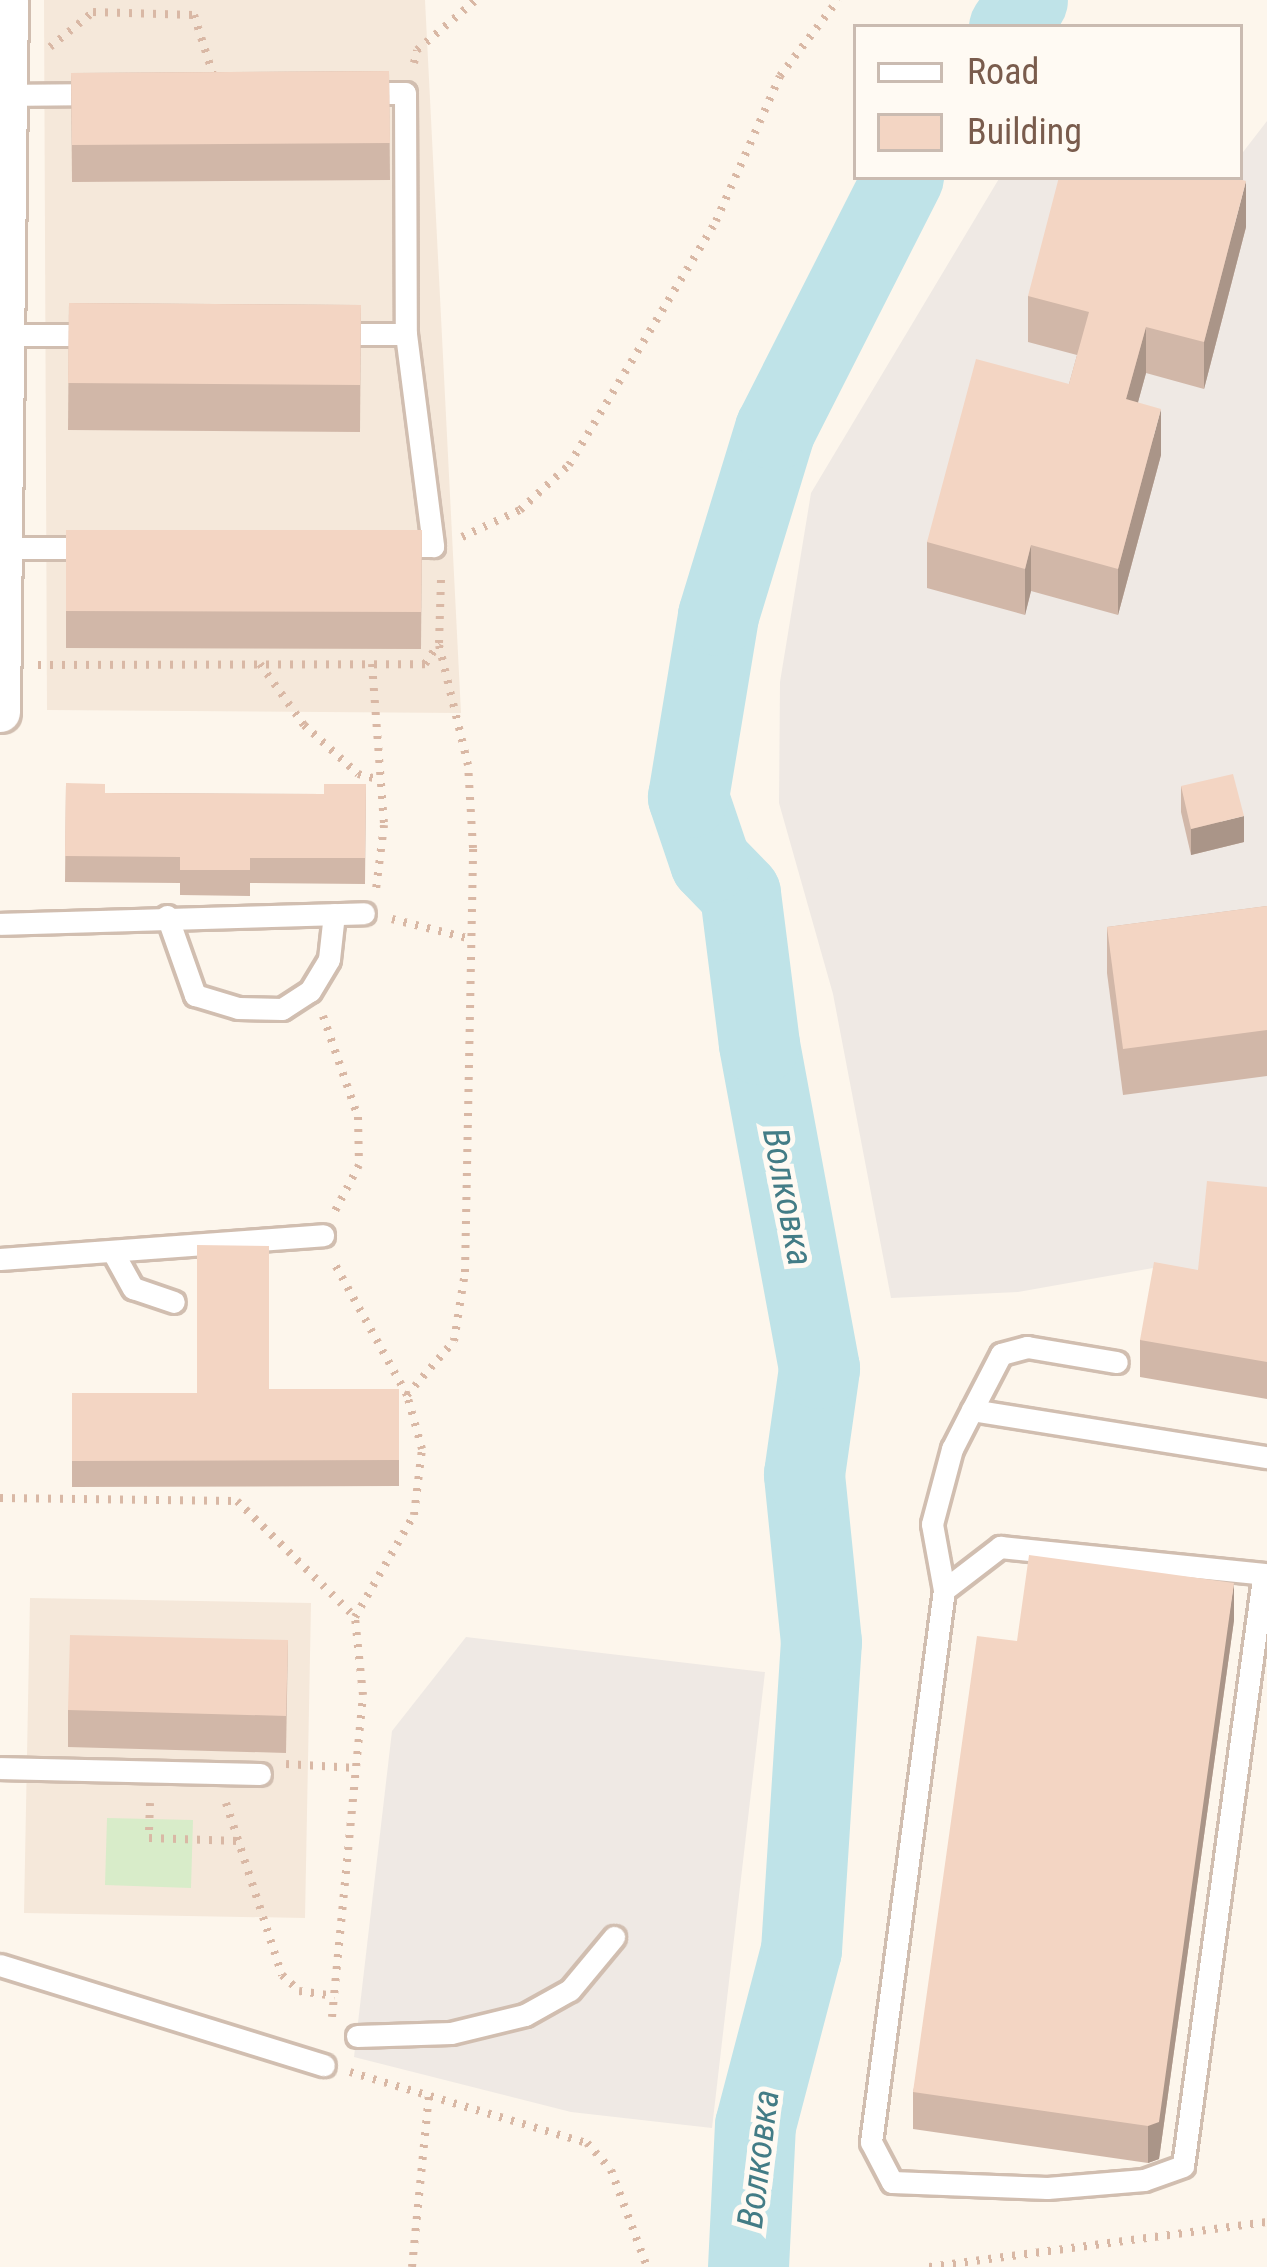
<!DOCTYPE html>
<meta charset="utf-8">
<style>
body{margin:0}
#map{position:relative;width:1267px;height:2267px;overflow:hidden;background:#fdf6ec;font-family:"Roboto Condensed",sans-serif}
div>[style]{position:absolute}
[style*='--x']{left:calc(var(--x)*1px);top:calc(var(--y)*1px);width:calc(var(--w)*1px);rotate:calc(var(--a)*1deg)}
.residential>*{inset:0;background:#f5e8da}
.industrial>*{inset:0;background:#efe9e4}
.green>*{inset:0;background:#d8ecc9}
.river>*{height:81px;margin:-40.5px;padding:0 40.5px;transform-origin:40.5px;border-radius:40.5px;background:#bfe3e8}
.path>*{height:8px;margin-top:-4px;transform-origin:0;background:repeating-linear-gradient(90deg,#d9b8a5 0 3px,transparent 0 12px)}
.roads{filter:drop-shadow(3px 0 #d1beb0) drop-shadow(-3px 0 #d1beb0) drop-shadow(0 3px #d1beb0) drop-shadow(0 -3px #d1beb0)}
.lane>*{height:21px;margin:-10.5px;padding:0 10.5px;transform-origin:10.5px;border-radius:10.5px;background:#fff}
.street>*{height:39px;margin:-19.5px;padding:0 19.5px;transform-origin:19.5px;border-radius:19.5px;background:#fff}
.wall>*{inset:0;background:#d1b7a8}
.shaded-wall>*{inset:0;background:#aa9588}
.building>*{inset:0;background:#f3d5c3}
span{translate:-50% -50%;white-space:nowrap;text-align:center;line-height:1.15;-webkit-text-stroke:10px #fffaf3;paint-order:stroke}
.water-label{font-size:36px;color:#437c86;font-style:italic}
.legend{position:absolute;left:853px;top:24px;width:390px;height:156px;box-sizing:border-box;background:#fffaf3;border:3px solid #cabbb1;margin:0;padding:15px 21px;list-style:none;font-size:36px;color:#7a5c4d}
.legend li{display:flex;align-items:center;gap:24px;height:60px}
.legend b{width:60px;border:3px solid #cabbb1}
</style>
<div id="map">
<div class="residential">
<div style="clip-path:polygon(44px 0,425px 0,461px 713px,47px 710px)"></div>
<div style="clip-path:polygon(30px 1598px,311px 1603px,305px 1918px,24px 1913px)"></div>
</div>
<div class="industrial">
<div style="clip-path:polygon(1267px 121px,1267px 1284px,1153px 1268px,1018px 1292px,891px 1298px,833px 994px,779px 803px,780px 682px,811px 493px,1000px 177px,1240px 177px,1240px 156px)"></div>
<div style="clip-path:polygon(466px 1637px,765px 1672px,712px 2128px,571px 2112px,354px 2057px,392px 1731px)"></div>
</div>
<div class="green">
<div style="clip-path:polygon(107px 1818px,193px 1820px,191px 1888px,105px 1885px)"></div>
</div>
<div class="river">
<div style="--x:1009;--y:27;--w:32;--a:-56"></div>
<div style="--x:748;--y:2267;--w:142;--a:-87.2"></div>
<div style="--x:755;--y:2125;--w:181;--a:-75.3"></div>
<div style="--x:801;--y:1950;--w:309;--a:-86.3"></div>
<div style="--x:821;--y:1642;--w:169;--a:-95.8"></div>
<div style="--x:804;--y:1474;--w:107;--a:-81.9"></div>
<div style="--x:819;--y:1368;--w:330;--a:-100.5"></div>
<div style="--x:759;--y:1044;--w:152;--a:-97.2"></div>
<div style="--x:740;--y:893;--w:43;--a:-134.1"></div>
<div style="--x:710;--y:862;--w:69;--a:-108.7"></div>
<div style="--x:688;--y:797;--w:184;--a:-80.6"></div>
<div style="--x:718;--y:615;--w:195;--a:-73"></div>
<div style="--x:775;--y:429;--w:283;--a:-63.1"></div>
</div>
<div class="path">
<div style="--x:50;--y:47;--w:55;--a:-39.1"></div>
<div style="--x:93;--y:12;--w:101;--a:1.7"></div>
<div style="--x:194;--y:15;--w:69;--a:72.3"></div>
<div style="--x:414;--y:63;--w:13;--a:-77"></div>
<div style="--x:417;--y:50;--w:77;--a:-40.3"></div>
<div style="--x:462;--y:537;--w:64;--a:-25"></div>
<div style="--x:520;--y:510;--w:67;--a:-42.6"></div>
<div style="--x:569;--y:465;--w:285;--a:-58.9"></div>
<div style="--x:716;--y:221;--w:158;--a:-66.2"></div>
<div style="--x:780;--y:76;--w:96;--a:-52.7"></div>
<div style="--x:260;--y:664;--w:75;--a:54.2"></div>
<div style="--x:304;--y:725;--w:73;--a:42.2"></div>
<div style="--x:358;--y:774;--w:23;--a:15"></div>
<div style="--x:372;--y:664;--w:161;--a:85.7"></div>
<div style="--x:384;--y:825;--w:64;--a:97.1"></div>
<div style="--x:38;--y:665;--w:387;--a:-0.1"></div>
<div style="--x:425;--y:664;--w:25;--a:-56"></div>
<div style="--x:439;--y:643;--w:65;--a:-88.2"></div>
<div style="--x:392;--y:919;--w:81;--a:14.2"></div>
<div style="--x:323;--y:1016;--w:107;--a:70.9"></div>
<div style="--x:358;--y:1117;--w:48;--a:88.8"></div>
<div style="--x:359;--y:1165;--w:52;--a:117.6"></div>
<div style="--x:407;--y:1395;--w:72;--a:-49"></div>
<div style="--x:454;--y:1341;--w:70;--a:-80.9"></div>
<div style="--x:465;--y:1272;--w:424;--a:-88.9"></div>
<div style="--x:473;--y:848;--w:83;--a:-93.4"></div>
<div style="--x:468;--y:765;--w:123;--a:-103.6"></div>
<div style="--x:0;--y:1498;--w:237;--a:0.7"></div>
<div style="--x:237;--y:1501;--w:165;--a:44.5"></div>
<div style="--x:286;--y:1764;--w:70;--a:3.3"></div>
<div style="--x:150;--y:1803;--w:35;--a:92"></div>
<div style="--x:149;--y:1838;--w:89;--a:1.9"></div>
<div style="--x:226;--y:1803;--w:181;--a:72"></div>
<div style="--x:282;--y:1975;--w:23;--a:43"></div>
<div style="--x:299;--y:1991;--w:36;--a:8"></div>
<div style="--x:332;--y:2017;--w:323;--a:-84.5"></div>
<div style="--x:363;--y:1695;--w:78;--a:-95.9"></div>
<div style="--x:355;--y:1617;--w:118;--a:-60"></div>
<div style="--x:414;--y:1515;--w:66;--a:-83.1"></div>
<div style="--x:422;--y:1449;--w:56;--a:-105.5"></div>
<div style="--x:407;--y:1395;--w:151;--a:-118.9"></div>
<div style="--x:350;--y:2072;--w:247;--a:16.7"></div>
<div style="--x:587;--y:2143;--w:36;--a:48"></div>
<div style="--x:611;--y:2170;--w:103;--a:69.6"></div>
<div style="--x:412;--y:2267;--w:173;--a:-84.4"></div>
<div style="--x:929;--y:2267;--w:341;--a:-7.6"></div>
</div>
<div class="roads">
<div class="lane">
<div style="--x:362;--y:93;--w:43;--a:0"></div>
<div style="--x:405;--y:93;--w:241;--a:89.8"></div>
<div style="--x:406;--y:334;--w:214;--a:82.7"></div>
<div style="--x:433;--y:546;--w:35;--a:180"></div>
<div style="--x:7;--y:95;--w:90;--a:-0.6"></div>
<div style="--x:335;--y:334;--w:71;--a:0"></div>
<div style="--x:4;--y:335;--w:90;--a:0"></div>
<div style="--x:2;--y:548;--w:88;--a:0"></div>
<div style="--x:167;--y:916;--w:84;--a:70.5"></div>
<div style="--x:195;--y:995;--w:45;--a:16.8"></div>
<div style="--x:238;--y:1008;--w:44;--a:1.3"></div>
<div style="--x:282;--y:1009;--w:33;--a:-33"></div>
<div style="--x:310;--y:991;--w:37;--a:-59"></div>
<div style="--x:329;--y:959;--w:45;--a:-83.7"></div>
<div style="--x:0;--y:924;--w:364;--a:-1.7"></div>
<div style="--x:115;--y:1256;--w:37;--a:61"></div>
<div style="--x:133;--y:1288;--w:43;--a:18.9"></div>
<div style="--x:0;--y:1259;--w:324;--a:-4.2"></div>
<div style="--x:972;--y:1410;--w:63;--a:-62.6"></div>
<div style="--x:1001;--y:1354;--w:27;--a:-15"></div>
<div style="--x:1027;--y:1347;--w:91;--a:9.5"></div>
<div style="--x:1263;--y:1578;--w:593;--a:97.75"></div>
<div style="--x:1183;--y:2166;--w:41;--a:160.3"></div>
<div style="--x:1144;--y:2180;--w:97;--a:175.3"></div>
<div style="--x:1047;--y:2188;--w:155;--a:-177.8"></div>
<div style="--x:892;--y:2182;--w:45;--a:-117.7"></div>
<div style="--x:871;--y:2142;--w:557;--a:-82.47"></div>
<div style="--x:944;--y:1590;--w:71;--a:-37.5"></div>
<div style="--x:1000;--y:1547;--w:268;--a:5.8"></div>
<div style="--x:944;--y:1590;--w:67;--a:-100.3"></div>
<div style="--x:932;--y:1524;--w:78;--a:-75.1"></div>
<div style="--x:952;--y:1449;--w:44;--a:-62.9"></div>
<div style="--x:972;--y:1410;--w:299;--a:9.1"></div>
<div style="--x:0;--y:1768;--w:260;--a:1.3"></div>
<div style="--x:0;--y:1965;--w:339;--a:17.2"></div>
<div style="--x:357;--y:2036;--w:94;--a:-1.8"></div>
<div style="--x:451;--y:2033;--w:76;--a:-13.7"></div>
<div style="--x:525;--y:2015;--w:51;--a:-29.1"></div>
<div style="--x:570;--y:1990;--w:69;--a:-50.3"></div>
</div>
<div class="street">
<div style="--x:0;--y:712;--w:712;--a:-89.36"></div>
</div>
</div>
<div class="wall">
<div style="clip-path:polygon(389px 71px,390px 180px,72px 182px,71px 73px)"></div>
<div style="clip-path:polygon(1246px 227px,1204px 389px,1146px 373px,1138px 402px,1161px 455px,1118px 615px,1031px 591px,1025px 615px,927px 588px,927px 542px,1069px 384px,1077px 355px,1028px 342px,1028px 296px)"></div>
<div style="clip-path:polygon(69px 303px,361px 305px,360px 432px,68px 430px)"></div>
<div style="clip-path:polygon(66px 530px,422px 530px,421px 649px,66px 648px)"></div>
<div style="clip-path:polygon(66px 783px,105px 793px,324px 794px,366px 784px,365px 884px,250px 883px,250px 896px,180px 895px,180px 883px,65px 882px)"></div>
<div style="clip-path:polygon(1181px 786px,1244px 842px,1191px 855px,1181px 812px)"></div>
<div style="clip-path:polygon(1267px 906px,1267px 1076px,1123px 1095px,1107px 973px,1107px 927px)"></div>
<div style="clip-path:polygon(1267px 1187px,1267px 1399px,1140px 1377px,1140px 1340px)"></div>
<div style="clip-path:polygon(269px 1389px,399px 1389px,399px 1486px,72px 1487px,72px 1393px,197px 1393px)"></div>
<div style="clip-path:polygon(1234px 1620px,1159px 2159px,1148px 2163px,913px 2129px,913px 2092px,1017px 1641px)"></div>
<div style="clip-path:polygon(288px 1640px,286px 1753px,68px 1747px,68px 1710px)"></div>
</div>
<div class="shaded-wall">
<div style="clip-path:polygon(1246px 181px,1246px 227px,1204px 389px,1204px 342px)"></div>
<div style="clip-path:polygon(1146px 327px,1146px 373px,1126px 446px,1126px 399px)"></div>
<div style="clip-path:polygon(1161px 409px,1161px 455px,1118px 615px,1118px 569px)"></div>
<div style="clip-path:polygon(1031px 545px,1031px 591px,1025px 615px,1025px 569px)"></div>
<div style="clip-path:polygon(1244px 816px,1244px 842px,1191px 855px,1191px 829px)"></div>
<div style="clip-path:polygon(1234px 1583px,1234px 1620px,1159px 2159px,1148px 2163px,1148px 2126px)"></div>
</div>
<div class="building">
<div style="clip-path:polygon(389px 71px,390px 143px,72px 145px,71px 73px)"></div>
<div style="clip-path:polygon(1059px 177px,1231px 177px,1246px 181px,1204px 342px,1146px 327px,1126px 399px,1161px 409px,1118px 569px,1031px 545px,1025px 569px,927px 542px,976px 359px,1069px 384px,1089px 312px,1028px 296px)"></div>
<div style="clip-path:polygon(69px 303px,361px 305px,360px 385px,68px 383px)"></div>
<div style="clip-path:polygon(66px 530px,422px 530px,421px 612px,66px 611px)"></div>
<div style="clip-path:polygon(1233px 774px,1244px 816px,1191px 829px,1181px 786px)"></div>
<div style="clip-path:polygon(66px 783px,105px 784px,105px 793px,324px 794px,324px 784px,366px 784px,365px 858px,250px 858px,250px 870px,180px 870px,180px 857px,65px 856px)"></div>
<div style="clip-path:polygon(1267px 906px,1267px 1030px,1123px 1049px,1107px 927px)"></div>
<div style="clip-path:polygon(1207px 1181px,1267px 1187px,1267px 1362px,1140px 1340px,1154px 1262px,1198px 1270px)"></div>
<div style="clip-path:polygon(197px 1245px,269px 1246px,269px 1389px,399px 1389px,399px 1460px,72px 1461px,72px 1393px,197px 1393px)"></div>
<div style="clip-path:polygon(1029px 1555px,1234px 1583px,1159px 2122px,1148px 2126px,913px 2092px,977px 1636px,1017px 1641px)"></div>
<div style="clip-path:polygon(70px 1635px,288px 1640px,286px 1716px,68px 1710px)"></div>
</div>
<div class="water-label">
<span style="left:787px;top:1197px;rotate:79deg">Волковка</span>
<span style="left:759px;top:2159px;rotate:-83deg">Волковка</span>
</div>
<ul class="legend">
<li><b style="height:15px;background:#fff"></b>Road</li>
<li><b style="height:33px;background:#f3d5c3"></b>Building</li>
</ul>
</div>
